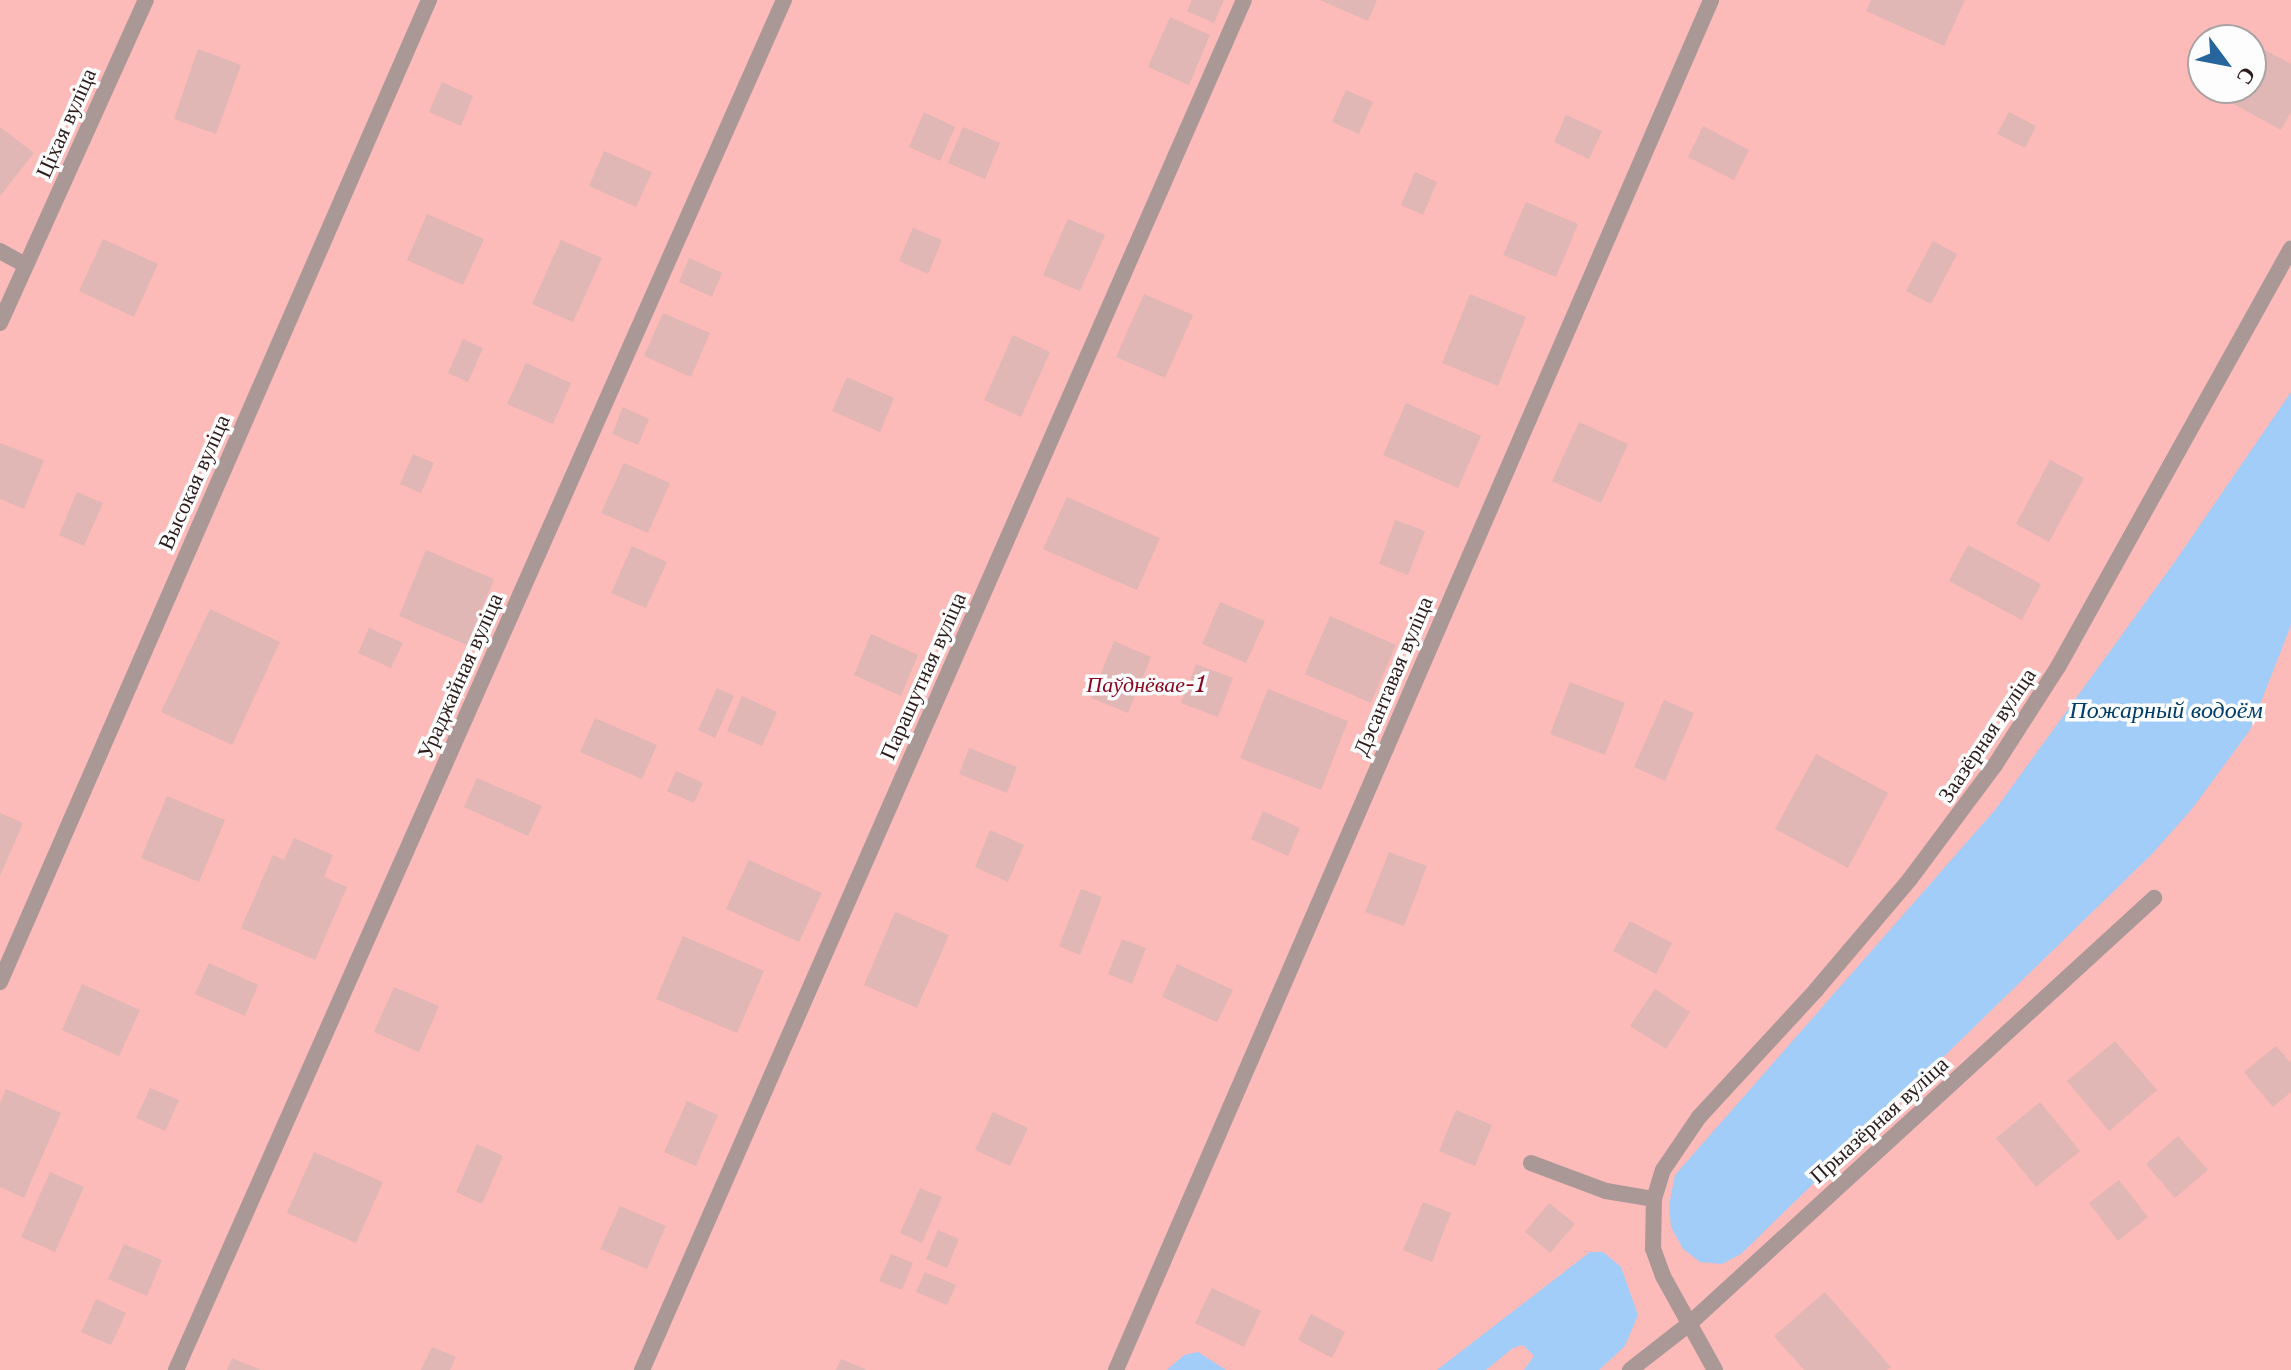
<!DOCTYPE html>
<meta charset="utf-8">
<style>
body{margin:0}
#map{position:relative;width:2291px;height:1370px;overflow:hidden;background:#fcebea;font-family:"Libre Baskerville",serif}
div>[style]{position:absolute}
[style*='--x']{left:calc(var(--x)*1px);top:calc(var(--y)*1px);width:calc(var(--w)*1px);rotate:calc(var(--a)*1deg)}
.green>*{inset:0;background:#fcbab8}
.water>*{inset:0;background:#a2cdf8}
.building>*{inset:0;background:#e0b7b5}
.service>*{height:16px;margin:-8px;padding:0 8px;transform-origin:8px;border-radius:8px;background:#aa9897}
span{translate:-50% -50%;white-space:nowrap;text-align:center;line-height:1.15;-webkit-text-stroke:7px #fdfdfd;paint-order:stroke}
.street-label{font-size:22px;color:#2b1c1b}
.park-label{font-size:22px;color:#88061f;font-style:italic}
.water-label{font-size:24px;color:#003d68;font-style:italic}
.north{position:absolute;left:2187px;top:24px;width:80px;height:80px;box-sizing:border-box;background:#fdfdfd;border:2px solid #a9a3a3;border-radius:50%;rotate:122deg;font-size:22px;font-weight:700;line-height:32px;text-align:center;color:#2b1c1b}
.north::after{content:'';display:block;margin:auto;width:28px;height:36px;background:#26669c;clip-path:polygon(50% 0,100% 100%,50% 72%,0 100%)}
</style>
<div id="map">
<div class="green">
<div style="clip-path:polygon(evenodd,0 0,2291px 0,2291px 1370px,0 1370px,0 0,2203px 40px,2251px 40px,2251px 88px,2203px 88px,2203px 40px)"></div>
</div>
<div class="water">
<div style="clip-path:polygon(2291px 392px,2291px 625px,2250px 730px,2192px 809px,2152px 854px,1741px 1254px,1722px 1264px,1700px 1262px,1683px 1249px,1671px 1227px,1669px 1205px,1675px 1175px,1995px 810px,2176px 560px)"></div>
<div style="clip-path:polygon(1590px 1252px,1603px 1252px,1621px 1267px,1638px 1315px,1625px 1346px,1599px 1370px,1524px 1370px,1534px 1356px,1523px 1345px,1513px 1348px,1486px 1370px,1437px 1370px)"></div>
<div style="clip-path:polygon(1198px 1352px,1226px 1370px,1167px 1370px,1184px 1355px)"></div>
</div>
<div class="building">
<div style="clip-path:polygon(1192px 0,1224px 0,1214px 23px,1187px 11px)"></div>
<div style="clip-path:polygon(1320px 0,1377px 0,1368px 21px)"></div>
<div style="clip-path:polygon(1871px 0,1965px 0,1944px 46px,1866px 11px)"></div>
<div style="clip-path:polygon(1170px 17px,1210px 35px,1189px 85px,1148px 67px)"></div>
<div style="clip-path:polygon(2259px 47px,2291px 64px,2291px 112px,2281px 130px,2230px 102px,2237px 88px,2251px 88px,2251px 62px)"></div>
<div style="clip-path:polygon(198px 49px,241px 65px,216px 134px,174px 119px)"></div>
<div style="clip-path:polygon(442px 82px,473px 96px,461px 126px,429px 112px)"></div>
<div style="clip-path:polygon(1346px 90px,1373px 102px,1359px 134px,1332px 122px)"></div>
<div style="clip-path:polygon(924px 112px,955px 127px,940px 161px,909px 147px)"></div>
<div style="clip-path:polygon(2009px 112px,2036px 126px,2025px 148px,1997px 134px)"></div>
<div style="clip-path:polygon(1566px 115px,1602px 131px,1589px 159px,1554px 142px)"></div>
<div style="clip-path:polygon(1703px 126px,1749px 150px,1734px 180px,1688px 157px)"></div>
<div style="clip-path:polygon(0 127px,34px 153px,0 196px)"></div>
<div style="clip-path:polygon(963px 127px,1000px 143px,985px 179px,948px 163px)"></div>
<div style="clip-path:polygon(604px 151px,652px 172px,636px 207px,589px 186px)"></div>
<div style="clip-path:polygon(1415px 172px,1437px 182px,1423px 215px,1401px 205px)"></div>
<div style="clip-path:polygon(1526px 202px,1578px 224px,1556px 277px,1503px 255px)"></div>
<div style="clip-path:polygon(427px 214px,484px 239px,463px 285px,407px 260px)"></div>
<div style="clip-path:polygon(1068px 219px,1105px 235px,1080px 291px,1043px 275px)"></div>
<div style="clip-path:polygon(913px 228px,942px 240px,928px 274px,899px 261px)"></div>
<div style="clip-path:polygon(103px 239px,158px 264px,134px 317px,79px 291px)"></div>
<div style="clip-path:polygon(561px 240px,602px 258px,573px 322px,532px 304px)"></div>
<div style="clip-path:polygon(1933px 241px,1957px 254px,1931px 304px,1906px 291px)"></div>
<div style="clip-path:polygon(689px 258px,722px 273px,712px 297px,679px 282px)"></div>
<div style="clip-path:polygon(1144px 294px,1193px 315px,1165px 378px,1116px 357px)"></div>
<div style="clip-path:polygon(1470px 294px,1526px 317px,1498px 386px,1442px 363px)"></div>
<div style="clip-path:polygon(663px 313px,710px 333px,691px 377px,644px 356px)"></div>
<div style="clip-path:polygon(1013px 335px,1050px 352px,1021px 417px,984px 400px)"></div>
<div style="clip-path:polygon(463px 339px,483px 348px,468px 382px,448px 373px)"></div>
<div style="clip-path:polygon(526px 363px,571px 383px,553px 424px,507px 404px)"></div>
<div style="clip-path:polygon(847px 377px,894px 398px,880px 432px,832px 411px)"></div>
<div style="clip-path:polygon(1406px 403px,1481px 436px,1458px 488px,1383px 455px)"></div>
<div style="clip-path:polygon(623px 407px,649px 419px,638px 445px,612px 434px)"></div>
<div style="clip-path:polygon(1579px 422px,1628px 444px,1601px 503px,1552px 481px)"></div>
<div style="clip-path:polygon(0 443px,44px 460px,24px 509px,0 499px)"></div>
<div style="clip-path:polygon(413px 454px,434px 463px,421px 493px,400px 484px)"></div>
<div style="clip-path:polygon(2050px 460px,2084px 478px,2049px 542px,2016px 524px)"></div>
<div style="clip-path:polygon(624px 463px,670px 483px,648px 533px,601px 513px)"></div>
<div style="clip-path:polygon(77px 492px,103px 503px,84px 546px,59px 535px)"></div>
<div style="clip-path:polygon(1067px 497px,1160px 538px,1137px 590px,1043px 549px)"></div>
<div style="clip-path:polygon(1395px 520px,1425px 531px,1408px 575px,1379px 564px)"></div>
<div style="clip-path:polygon(1968px 545px,2041px 584px,2022px 620px,1949px 581px)"></div>
<div style="clip-path:polygon(632px 546px,667px 562px,646px 608px,611px 593px)"></div>
<div style="clip-path:polygon(426px 550px,494px 579px,467px 645px,399px 616px)"></div>
<div style="clip-path:polygon(1220px 602px,1265px 621px,1246px 663px,1202px 644px)"></div>
<div style="clip-path:polygon(210px 609px,280px 642px,232px 745px,161px 712px)"></div>
<div style="clip-path:polygon(1330px 616px,1396px 645px,1371px 703px,1305px 674px)"></div>
<div style="clip-path:polygon(369px 628px,403px 643px,391px 668px,358px 653px)"></div>
<div style="clip-path:polygon(871px 634px,918px 655px,901px 696px,854px 675px)"></div>
<div style="clip-path:polygon(1114px 641px,1151px 657px,1128px 713px,1091px 698px)"></div>
<div style="clip-path:polygon(1196px 664px,1233px 678px,1218px 717px,1181px 703px)"></div>
<div style="clip-path:polygon(1570px 682px,1625px 703px,1605px 755px,1550px 734px)"></div>
<div style="clip-path:polygon(717px 688px,734px 696px,715px 738px,698px 730px)"></div>
<div style="clip-path:polygon(1268px 689px,1348px 721px,1321px 790px,1240px 758px)"></div>
<div style="clip-path:polygon(742px 696px,777px 712px,762px 746px,727px 731px)"></div>
<div style="clip-path:polygon(1664px 700px,1694px 713px,1665px 781px,1634px 767px)"></div>
<div style="clip-path:polygon(595px 718px,657px 745px,642px 779px,580px 752px)"></div>
<div style="clip-path:polygon(969px 748px,1017px 767px,1007px 793px,959px 774px)"></div>
<div style="clip-path:polygon(1816px 754px,1888px 793px,1848px 868px,1775px 829px)"></div>
<div style="clip-path:polygon(676px 771px,703px 783px,694px 803px,667px 791px)"></div>
<div style="clip-path:polygon(477px 778px,542px 806px,528px 836px,464px 807px)"></div>
<div style="clip-path:polygon(167px 796px,225px 820px,199px 882px,141px 858px)"></div>
<div style="clip-path:polygon(1263px 811px,1300px 828px,1288px 856px,1251px 839px)"></div>
<div style="clip-path:polygon(0 813px,23px 823px,0 876px)"></div>
<div style="clip-path:polygon(990px 830px,1024px 845px,1008px 882px,975px 867px)"></div>
<div style="clip-path:polygon(294px 838px,333px 855px,324px 877px,347px 887px,315px 960px,241px 928px,273px 855px,284px 860px)"></div>
<div style="clip-path:polygon(1389px 852px,1427px 866px,1404px 926px,1365px 912px)"></div>
<div style="clip-path:polygon(749px 860px,822px 893px,799px 942px,726px 909px)"></div>
<div style="clip-path:polygon(1081px 889px,1102px 897px,1080px 955px,1059px 946px)"></div>
<div style="clip-path:polygon(895px 912px,949px 935px,917px 1008px,864px 985px)"></div>
<div style="clip-path:polygon(1630px 921px,1672px 943px,1656px 974px,1613px 951px)"></div>
<div style="clip-path:polygon(683px 936px,764px 971px,737px 1033px,656px 999px)"></div>
<div style="clip-path:polygon(1122px 939px,1146px 948px,1132px 984px,1108px 974px)"></div>
<div style="clip-path:polygon(209px 963px,258px 985px,245px 1016px,195px 994px)"></div>
<div style="clip-path:polygon(1177px 964px,1233px 990px,1217px 1022px,1162px 997px)"></div>
<div style="clip-path:polygon(82px 984px,140px 1010px,119px 1056px,62px 1030px)"></div>
<div style="clip-path:polygon(394px 987px,439px 1006px,419px 1052px,374px 1032px)"></div>
<div style="clip-path:polygon(1655px 989px,1690px 1012px,1666px 1049px,1630px 1026px)"></div>
<div style="clip-path:polygon(2115px 1041px,2157px 1090px,2109px 1131px,2067px 1081px)"></div>
<div style="clip-path:polygon(2276px 1046px,2291px 1063px,2291px 1092px,2273px 1107px,2244px 1072px)"></div>
<div style="clip-path:polygon(150px 1088px,179px 1100px,165px 1131px,136px 1118px)"></div>
<div style="clip-path:polygon(6px 1089px,61px 1113px,24px 1198px,0 1187px,0 1103px)"></div>
<div style="clip-path:polygon(687px 1101px,718px 1115px,696px 1166px,664px 1152px)"></div>
<div style="clip-path:polygon(2040px 1102px,2080px 1151px,2036px 1187px,1996px 1138px)"></div>
<div style="clip-path:polygon(1456px 1110px,1492px 1125px,1475px 1166px,1439px 1151px)"></div>
<div style="clip-path:polygon(993px 1112px,1028px 1128px,1010px 1166px,975px 1150px)"></div>
<div style="clip-path:polygon(2178px 1136px,2208px 1170px,2175px 1198px,2146px 1164px)"></div>
<div style="clip-path:polygon(477px 1144px,503px 1156px,482px 1204px,456px 1192px)"></div>
<div style="clip-path:polygon(314px 1152px,383px 1182px,356px 1243px,287px 1213px)"></div>
<div style="clip-path:polygon(50px 1172px,84px 1187px,55px 1252px,21px 1237px)"></div>
<div style="clip-path:polygon(2119px 1180px,2148px 1217px,2118px 1241px,2089px 1203px)"></div>
<div style="clip-path:polygon(920px 1188px,942px 1197px,922px 1243px,900px 1233px)"></div>
<div style="clip-path:polygon(1423px 1202px,1451px 1213px,1432px 1262px,1403px 1250px)"></div>
<div style="clip-path:polygon(1549px 1203px,1575px 1224px,1550px 1253px,1525px 1232px)"></div>
<div style="clip-path:polygon(620px 1206px,666px 1226px,647px 1269px,600px 1249px)"></div>
<div style="clip-path:polygon(938px 1230px,959px 1239px,947px 1268px,926px 1259px)"></div>
<div style="clip-path:polygon(124px 1244px,162px 1260px,147px 1296px,108px 1279px)"></div>
<div style="clip-path:polygon(891px 1254px,913px 1263px,902px 1290px,879px 1281px)"></div>
<div style="clip-path:polygon(925px 1272px,956px 1285px,947px 1305px,916px 1292px)"></div>
<div style="clip-path:polygon(1212px 1288px,1261px 1311px,1244px 1347px,1195px 1323px)"></div>
<div style="clip-path:polygon(1825px 1292px,1891px 1367px,1887px 1370px,1804px 1370px,1774px 1336px)"></div>
<div style="clip-path:polygon(96px 1299px,126px 1313px,111px 1345px,81px 1332px)"></div>
<div style="clip-path:polygon(1311px 1314px,1345px 1332px,1332px 1358px,1298px 1340px)"></div>
<div style="clip-path:polygon(432px 1347px,456px 1357px,450px 1370px,421px 1370px)"></div>
<div style="clip-path:polygon(232px 1358px,261px 1370px,227px 1370px)"></div>
<div style="clip-path:polygon(841px 1359px,867px 1370px,836px 1370px)"></div>
</div>
<div class="service">
<div style="--x:0;--y:251;--w:29;--a:29"></div>
<div style="--x:0;--y:323;--w:354;--a:-65.7"></div>
<div style="--x:0;--y:982;--w:1072;--a:-66.4"></div>
<div style="--x:1531;--y:1163;--w:80;--a:20.5"></div>
<div style="--x:1606;--y:1191;--w:49;--a:9.5"></div>
<div style="--x:176;--y:1370;--w:1499;--a:-66.07"></div>
<div style="--x:642;--y:1370;--w:1496;--a:-66.28"></div>
<div style="--x:1116;--y:1370;--w:1494;--a:-66.52"></div>
<div style="--x:1630;--y:1370;--w:75;--a:-37.9"></div>
<div style="--x:1689;--y:1324;--w:631;--a:-42.49"></div>
<div style="--x:1715;--y:1370;--w:107;--a:-119"></div>
<div style="--x:1663;--y:1276;--w:29;--a:-110"></div>
<div style="--x:1653;--y:1249;--w:50;--a:-88.9"></div>
<div style="--x:1654;--y:1199;--w:30;--a:-73"></div>
<div style="--x:1663;--y:1170;--w:64;--a:-55.8"></div>
<div style="--x:1699;--y:1117;--w:173;--a:-47.3"></div>
<div style="--x:1816;--y:990;--w:145;--a:-49.7"></div>
<div style="--x:1910;--y:879;--w:142;--a:-53.3"></div>
<div style="--x:1995;--y:765;--w:117;--a:-57.3"></div>
<div style="--x:2058;--y:667;--w:479;--a:-60.9"></div>
</div>
<div class="street-label">
<span style="left:66px;top:123px;rotate:-66deg">Ціхая вуліца</span>
<span style="left:194px;top:482px;rotate:-66deg">Высокая вуліца</span>
<span style="left:460px;top:676px;rotate:-66deg">Ураджайная вуліца</span>
<span style="left:923px;top:676px;rotate:-66deg">Парашутная вуліца</span>
<span style="left:1393px;top:676px;rotate:-67deg">Дэсантавая вуліца</span>
<span style="left:1987px;top:735px;rotate:-56deg">Заазёрная вуліца</span>
<span style="left:1879px;top:1120px;rotate:-42deg">Прыазёрная вуліца</span>
</div>
<div class="park-label">
<span style="left:1146px;top:685px">Паўднёвае-1</span>
</div>
<div class="water-label">
<span style="left:2166px;top:710px">Пожарный водоём</span>
</div>
<div class="north">С</div>
</div>
